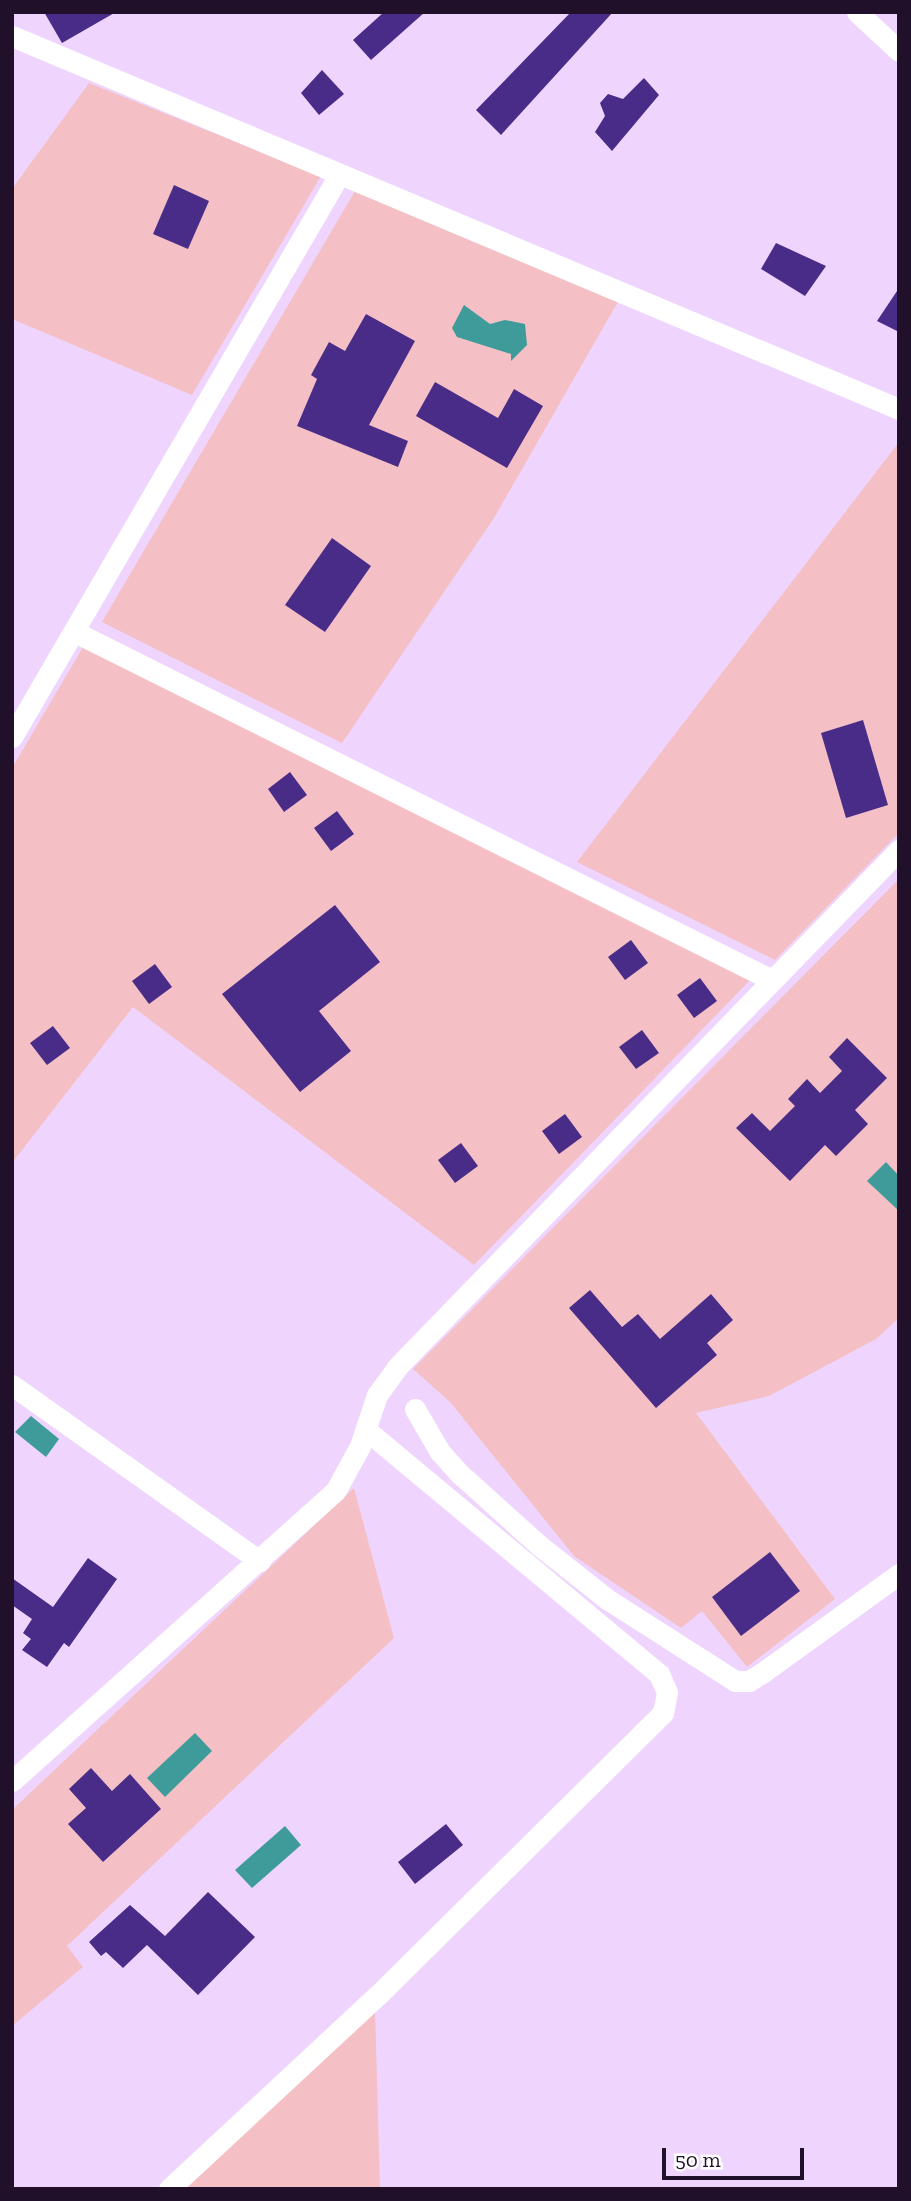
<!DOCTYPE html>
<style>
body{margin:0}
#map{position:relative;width:911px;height:2201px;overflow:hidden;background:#efd5fe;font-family:"Zilla Slab",serif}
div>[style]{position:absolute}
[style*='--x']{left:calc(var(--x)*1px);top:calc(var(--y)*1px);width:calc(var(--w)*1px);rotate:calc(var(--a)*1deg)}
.green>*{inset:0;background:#f4c0c5}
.water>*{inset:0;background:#3e9b99}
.building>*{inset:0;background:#492c87}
.minor>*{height:21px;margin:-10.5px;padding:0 10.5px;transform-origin:10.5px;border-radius:10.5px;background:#fff}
span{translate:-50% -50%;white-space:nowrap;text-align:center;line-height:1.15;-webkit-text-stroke:7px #fff;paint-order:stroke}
.frame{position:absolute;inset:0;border:14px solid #201029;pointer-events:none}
.scale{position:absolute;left:662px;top:2148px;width:142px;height:32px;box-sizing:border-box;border:4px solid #201029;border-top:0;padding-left:9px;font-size:21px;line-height:24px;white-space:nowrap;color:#201029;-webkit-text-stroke:5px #fff;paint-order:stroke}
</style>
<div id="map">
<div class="green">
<div style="clip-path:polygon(89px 83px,321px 176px,192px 395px,12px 319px,12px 189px)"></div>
<div style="clip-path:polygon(358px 186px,619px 300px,494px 518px,342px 743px,102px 622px)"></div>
<div style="clip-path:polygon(899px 442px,899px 833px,775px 960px,577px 862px)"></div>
<div style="clip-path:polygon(83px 647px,752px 978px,474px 1265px,133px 1007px,12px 1163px,12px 768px)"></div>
<div style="clip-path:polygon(899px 879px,899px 1318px,876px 1339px,769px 1396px,696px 1413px,835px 1599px,747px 1667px,702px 1611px,681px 1628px,574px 1556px,450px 1402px,413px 1369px)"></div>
<div style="clip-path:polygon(354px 1488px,394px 1638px,67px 1946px,83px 1967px,12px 2026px,12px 1810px)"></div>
<div style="clip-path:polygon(375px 2008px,380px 2189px,184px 2189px)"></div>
</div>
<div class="water">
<div style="clip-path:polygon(464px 305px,490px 324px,505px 320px,525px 324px,527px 345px,511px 361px,511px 354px,457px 337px,452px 328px)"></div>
<div style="clip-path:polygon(886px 1162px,899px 1176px,899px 1211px,867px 1181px)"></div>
<div style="clip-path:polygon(31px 1416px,59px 1439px,46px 1457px,15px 1432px)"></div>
<div style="clip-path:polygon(195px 1733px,212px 1751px,165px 1797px,147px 1778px)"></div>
<div style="clip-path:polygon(285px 1826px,301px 1845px,252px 1888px,235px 1870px)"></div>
</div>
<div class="building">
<div style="clip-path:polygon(44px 12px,116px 12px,62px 43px)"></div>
<div style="clip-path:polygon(384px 12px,425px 12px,371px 60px,353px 40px)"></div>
<div style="clip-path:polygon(571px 12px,613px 12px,501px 135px,476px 110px)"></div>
<div style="clip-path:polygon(322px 70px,344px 94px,319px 115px,301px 93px)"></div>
<div style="clip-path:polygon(644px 78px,659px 95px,612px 151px,595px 132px,605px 116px,600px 103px,608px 94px,623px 99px)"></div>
<div style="clip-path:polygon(174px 185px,209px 201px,188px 249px,153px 234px)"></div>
<div style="clip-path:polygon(776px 243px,826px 266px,805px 296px,761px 269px)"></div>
<div style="clip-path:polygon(899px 288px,899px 332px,877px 321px)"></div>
<div style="clip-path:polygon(366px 314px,415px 341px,369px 425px,408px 441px,398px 467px,297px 426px,317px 379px,311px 375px,329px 342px,345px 351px)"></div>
<div style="clip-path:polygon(435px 382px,498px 418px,514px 389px,543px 406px,507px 468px,416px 416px)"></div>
<div style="clip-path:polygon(332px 538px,371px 566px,325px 632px,285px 605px)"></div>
<div style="clip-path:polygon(863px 720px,888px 805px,846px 818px,821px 733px)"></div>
<div style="clip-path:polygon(290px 772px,307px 795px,284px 812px,268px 789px)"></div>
<div style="clip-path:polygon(337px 811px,354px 834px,331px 851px,314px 828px)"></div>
<div style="clip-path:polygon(335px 905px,380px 962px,319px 1011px,351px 1051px,300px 1092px,222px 994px)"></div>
<div style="clip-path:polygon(631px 940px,648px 963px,625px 980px,608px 957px)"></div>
<div style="clip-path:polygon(155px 964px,172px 987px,149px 1004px,132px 981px)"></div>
<div style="clip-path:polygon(700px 978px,717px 1001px,694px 1018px,677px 995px)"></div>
<div style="clip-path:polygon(53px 1026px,70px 1048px,47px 1065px,30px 1043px)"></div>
<div style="clip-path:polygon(642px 1030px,659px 1053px,636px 1069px,619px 1047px)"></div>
<div style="clip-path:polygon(847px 1038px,887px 1078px,855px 1110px,868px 1124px,836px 1156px,825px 1145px,790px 1181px,736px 1128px,752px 1113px,770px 1131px,795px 1106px,788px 1099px,807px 1079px,820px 1093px,842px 1071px,829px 1057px)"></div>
<div style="clip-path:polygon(565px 1114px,582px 1137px,559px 1154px,542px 1131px)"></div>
<div style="clip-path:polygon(461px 1143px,478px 1166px,455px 1183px,438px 1160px)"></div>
<div style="clip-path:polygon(590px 1290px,622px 1327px,638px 1314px,660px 1339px,711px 1294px,733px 1320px,707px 1343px,717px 1355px,656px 1408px,569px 1308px)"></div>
<div style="clip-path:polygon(770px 1552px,800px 1591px,741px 1636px,712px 1597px)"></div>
<div style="clip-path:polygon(88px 1558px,117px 1579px,69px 1647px,64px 1643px,47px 1667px,22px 1650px,31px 1639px,23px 1633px,32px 1619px,12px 1605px,12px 1578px,53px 1607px)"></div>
<div style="clip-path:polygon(91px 1768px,112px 1791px,130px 1774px,161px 1809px,103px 1862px,68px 1824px,86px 1808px,69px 1789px)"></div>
<div style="clip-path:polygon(446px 1824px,463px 1845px,415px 1884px,398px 1862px)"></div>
<div style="clip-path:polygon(208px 1892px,255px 1937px,198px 1995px,147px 1945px,123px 1968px,106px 1952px,101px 1956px,89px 1942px,130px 1905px,165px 1936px)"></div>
</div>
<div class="minor">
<div style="--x:857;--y:12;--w:57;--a:42.9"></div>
<div style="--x:12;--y:36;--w:962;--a:22.81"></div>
<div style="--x:75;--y:632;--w:779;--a:26.53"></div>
<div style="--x:12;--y:737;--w:650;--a:-59.81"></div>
<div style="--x:12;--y:1385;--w:304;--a:35.4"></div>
<div style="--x:415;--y:1409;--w:50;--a:59.8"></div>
<div style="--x:440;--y:1452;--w:30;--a:48"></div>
<div style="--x:460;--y:1474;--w:108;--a:42"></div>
<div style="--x:540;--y:1546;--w:85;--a:38.3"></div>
<div style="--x:607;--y:1599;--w:152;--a:32.6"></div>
<div style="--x:735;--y:1681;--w:14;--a:0"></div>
<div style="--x:749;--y:1681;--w:15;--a:-32"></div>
<div style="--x:762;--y:1673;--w:169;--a:-35.9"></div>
<div style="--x:12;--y:1781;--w:435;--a:-41.9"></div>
<div style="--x:336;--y:1490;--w:50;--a:-61.4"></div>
<div style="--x:360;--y:1446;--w:54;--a:-71.6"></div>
<div style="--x:377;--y:1395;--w:36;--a:-54"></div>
<div style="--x:398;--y:1366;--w:719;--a:-45.85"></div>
<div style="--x:169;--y:2189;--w:289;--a:-42.9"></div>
<div style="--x:381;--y:1992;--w:397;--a:-44.7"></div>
<div style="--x:663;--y:1713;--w:21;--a:-79"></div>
<div style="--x:667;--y:1692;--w:20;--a:-114"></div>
<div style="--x:659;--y:1674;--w:381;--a:-140.2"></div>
</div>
<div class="frame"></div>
<div class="scale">50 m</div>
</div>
